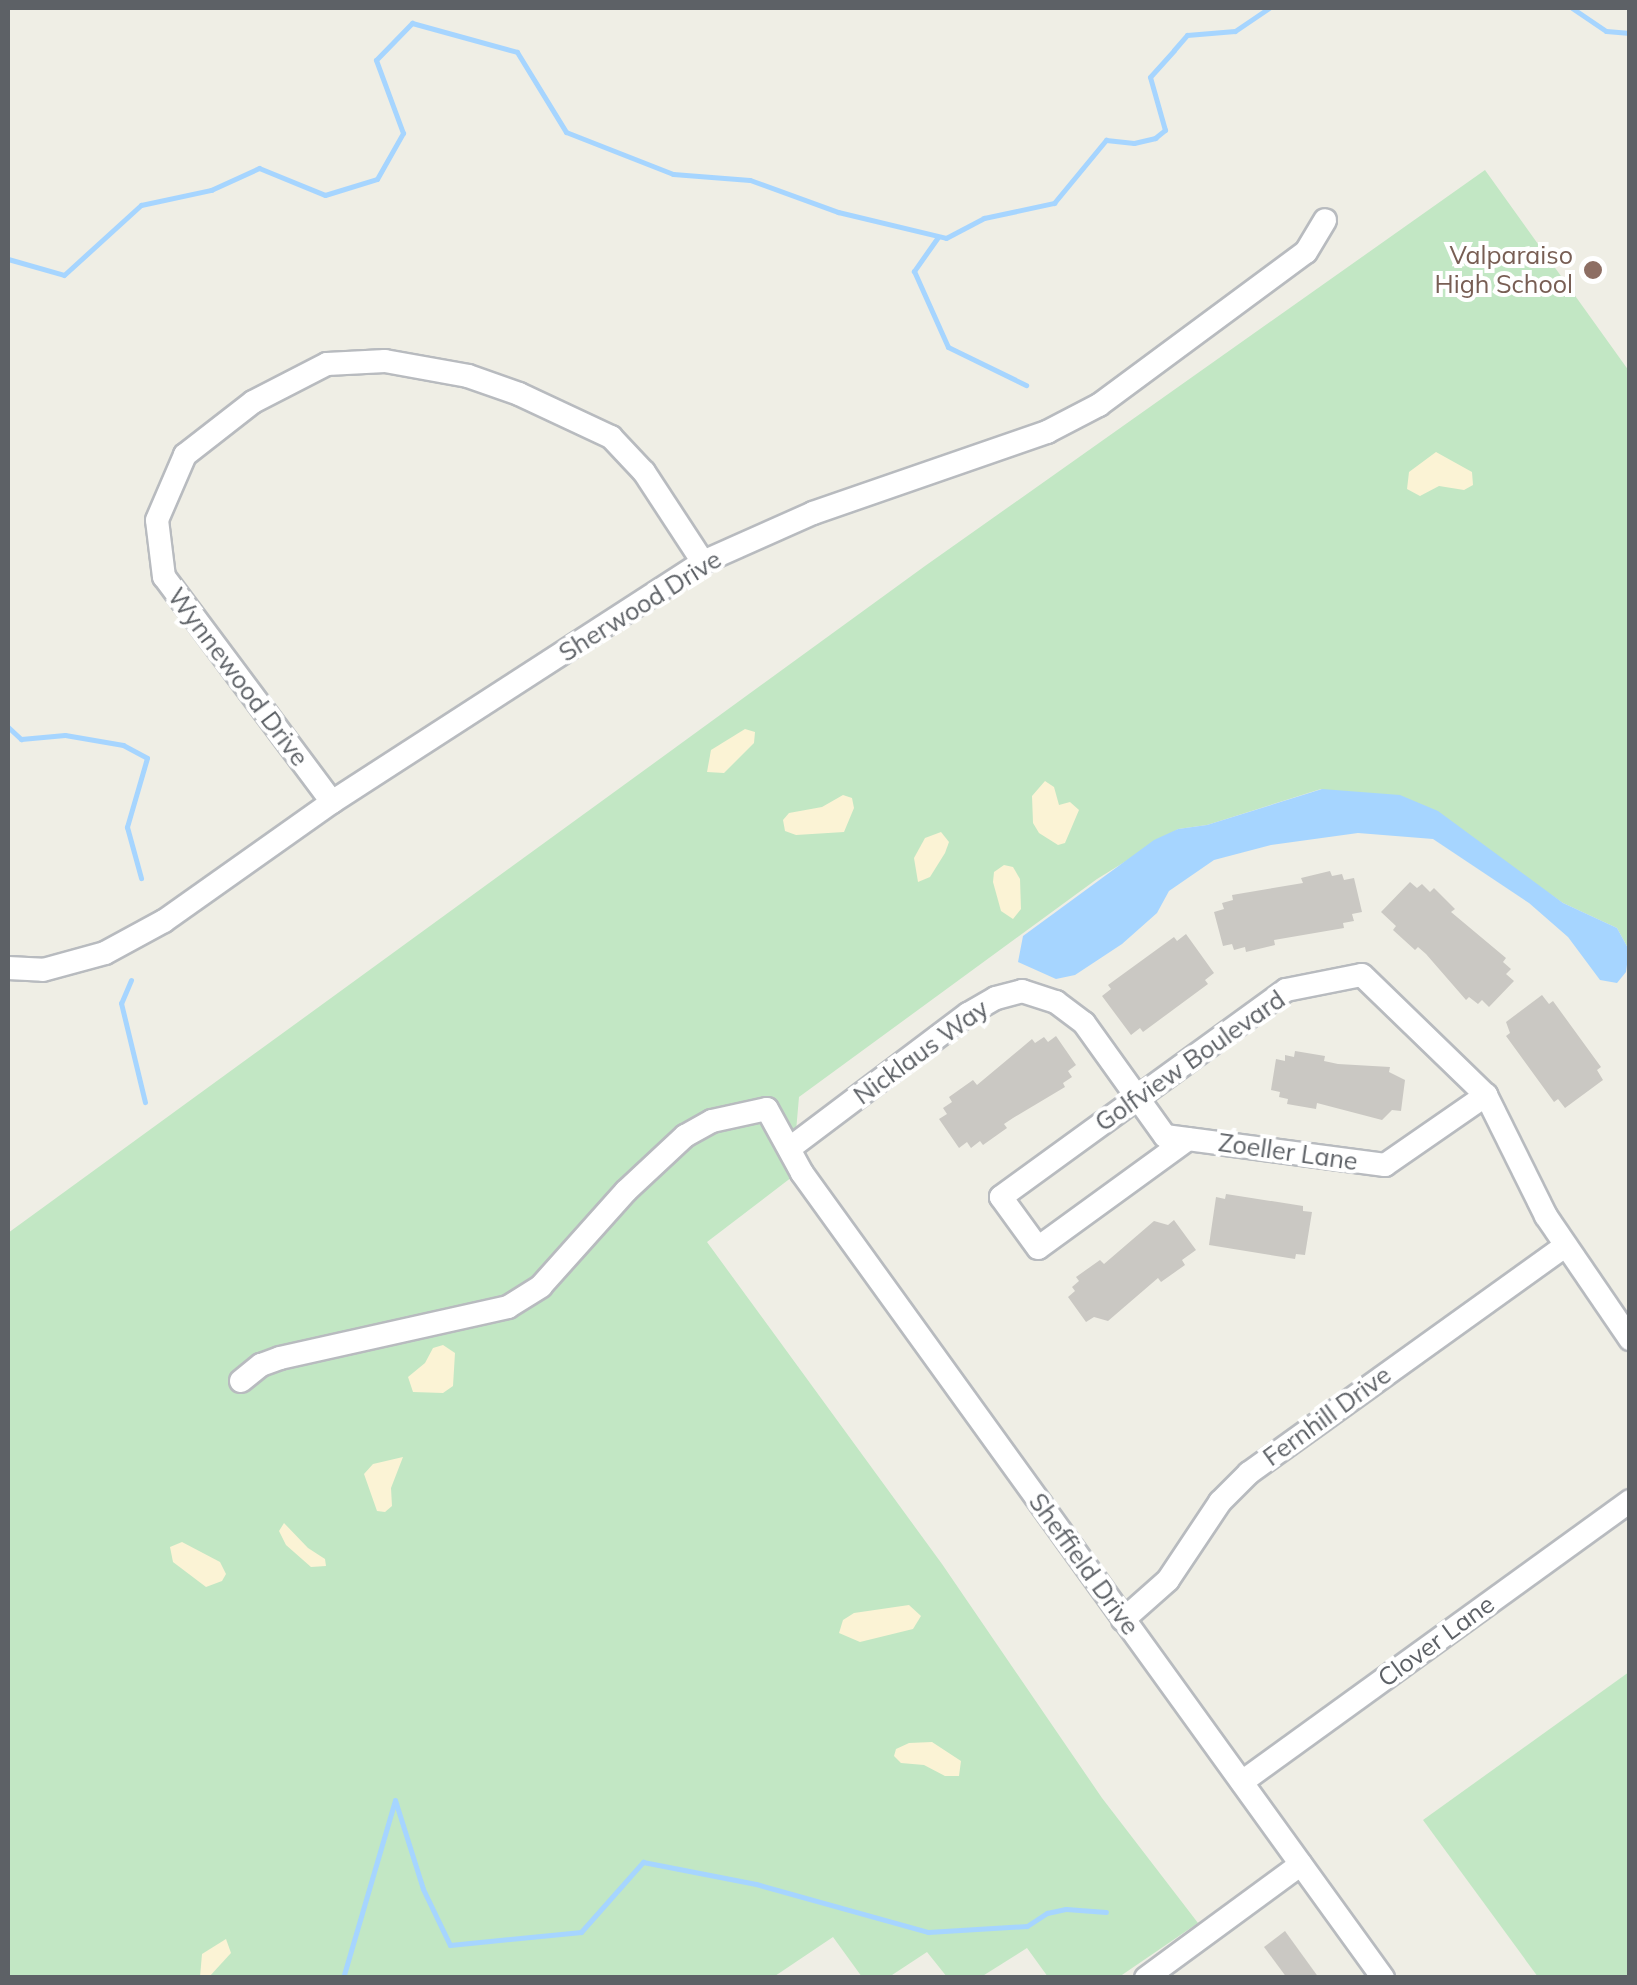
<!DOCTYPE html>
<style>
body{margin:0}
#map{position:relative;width:1637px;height:1985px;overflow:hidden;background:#efeee5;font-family:Mulish,sans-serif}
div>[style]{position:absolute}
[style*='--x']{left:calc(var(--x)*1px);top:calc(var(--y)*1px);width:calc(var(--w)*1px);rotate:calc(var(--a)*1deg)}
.green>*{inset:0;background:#c2e7c4}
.sand>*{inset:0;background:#fbf3d5}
.water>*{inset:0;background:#a6d5ff}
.stream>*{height:5px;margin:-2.5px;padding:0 2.5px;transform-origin:2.5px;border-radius:2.5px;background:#a6d5ff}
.building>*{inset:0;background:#cac8c3}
.roads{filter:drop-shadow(2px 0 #b8bbbf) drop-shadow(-2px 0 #b8bbbf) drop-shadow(0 2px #b8bbbf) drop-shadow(0 -2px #b8bbbf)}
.minor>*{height:22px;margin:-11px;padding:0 11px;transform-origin:11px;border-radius:11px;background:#fff}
.dots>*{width:28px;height:28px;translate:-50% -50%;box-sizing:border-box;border:5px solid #fff;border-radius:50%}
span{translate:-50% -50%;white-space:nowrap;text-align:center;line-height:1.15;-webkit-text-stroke:8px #fff;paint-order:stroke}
.education-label{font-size:25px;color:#785e54}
.right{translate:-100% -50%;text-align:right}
.street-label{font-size:25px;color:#5d6166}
.frame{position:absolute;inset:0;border:10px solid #5d6166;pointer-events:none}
</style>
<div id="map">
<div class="green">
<div style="clip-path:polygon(1485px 170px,1629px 371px,1629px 950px,1617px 928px,1563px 903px,1504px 862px,1321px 789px,1207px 825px,1178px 829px,1097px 879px,799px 1097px,792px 1177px,707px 1242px,942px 1564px,1102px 1798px,1198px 1923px,1119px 1977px,1048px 1977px,1027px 1948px,981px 1977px,947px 1977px,927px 1952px,889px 1977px,862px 1977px,833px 1937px,772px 1978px,8px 1977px,8px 1233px,925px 566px)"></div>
<div style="clip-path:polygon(1629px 1672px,1629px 1977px,1538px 1977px,1423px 1820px)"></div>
</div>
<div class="sand">
<div style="clip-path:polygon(1436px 452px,1472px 472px,1473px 485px,1464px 490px,1439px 486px,1420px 496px,1407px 489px,1409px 472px)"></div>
<div style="clip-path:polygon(745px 729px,755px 732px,754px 743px,724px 773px,707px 772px,711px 750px)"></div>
<div style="clip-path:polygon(1045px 781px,1054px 787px,1059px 805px,1070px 802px,1079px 810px,1065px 843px,1058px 845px,1039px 833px,1033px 823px,1032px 796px)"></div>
<div style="clip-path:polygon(843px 795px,852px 798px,854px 808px,844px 832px,796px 835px,785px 831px,783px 820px,789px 813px,822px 807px)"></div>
<div style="clip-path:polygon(941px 832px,949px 842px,945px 853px,930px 877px,918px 882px,914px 858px,925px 838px)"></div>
<div style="clip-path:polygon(1004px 865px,1013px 867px,1020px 879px,1021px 909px,1013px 919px,1001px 911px,993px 882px,994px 872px)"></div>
<div style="clip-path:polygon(443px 1345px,455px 1353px,453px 1386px,443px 1393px,413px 1392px,408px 1377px,425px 1363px,433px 1348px)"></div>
<div style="clip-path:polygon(403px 1457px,391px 1488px,392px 1506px,385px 1512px,377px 1511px,364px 1474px,373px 1464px)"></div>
<div style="clip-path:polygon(284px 1523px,308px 1548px,325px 1559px,326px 1566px,311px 1567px,286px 1545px,279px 1531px)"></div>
<div style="clip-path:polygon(182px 1542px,220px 1562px,226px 1574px,222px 1581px,206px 1587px,173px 1562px,170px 1547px)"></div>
<div style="clip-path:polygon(909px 1605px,921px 1616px,913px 1629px,860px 1642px,839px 1633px,843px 1620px,854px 1613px)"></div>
<div style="clip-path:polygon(932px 1742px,961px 1761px,959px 1776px,945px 1776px,924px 1765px,901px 1763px,894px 1756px,896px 1749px,909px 1743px)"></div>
<div style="clip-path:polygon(226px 1939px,231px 1953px,209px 1977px,200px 1977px,202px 1954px)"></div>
</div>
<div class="water">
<div style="clip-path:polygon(1322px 789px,1400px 795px,1438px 811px,1563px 903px,1617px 928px,1629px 950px,1626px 972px,1617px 983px,1600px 980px,1568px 937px,1529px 903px,1433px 839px,1358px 833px,1271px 845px,1214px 860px,1169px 891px,1157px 913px,1122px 944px,1075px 975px,1056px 979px,1018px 962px,1023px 936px,1154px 840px,1178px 829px,1207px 825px)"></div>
</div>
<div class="stream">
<div style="--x:1572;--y:8;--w:41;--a:34.1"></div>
<div style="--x:1606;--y:31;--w:24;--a:5"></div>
<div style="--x:938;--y:237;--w:42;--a:125.2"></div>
<div style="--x:914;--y:271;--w:83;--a:65.9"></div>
<div style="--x:948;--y:347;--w:87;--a:26"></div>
<div style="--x:8;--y:259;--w:58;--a:15.9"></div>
<div style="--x:64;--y:275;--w:104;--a:-42.3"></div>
<div style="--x:141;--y:205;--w:72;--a:-12.1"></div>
<div style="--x:211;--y:190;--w:53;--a:-24.6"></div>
<div style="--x:259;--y:168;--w:71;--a:22.2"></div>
<div style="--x:325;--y:195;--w:54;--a:-17.1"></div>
<div style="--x:377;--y:179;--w:53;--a:-60.5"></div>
<div style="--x:403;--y:133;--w:78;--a:-110.3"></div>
<div style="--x:376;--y:60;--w:52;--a:-45.8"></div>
<div style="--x:412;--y:23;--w:109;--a:15.4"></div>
<div style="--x:517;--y:52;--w:94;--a:58.5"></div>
<div style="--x:566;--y:132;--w:115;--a:21.4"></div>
<div style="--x:673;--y:174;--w:77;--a:4.5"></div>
<div style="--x:750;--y:180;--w:94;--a:20"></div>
<div style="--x:838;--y:212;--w:111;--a:13.5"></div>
<div style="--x:946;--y:238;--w:43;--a:-27.8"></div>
<div style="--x:984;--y:218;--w:72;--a:-12.1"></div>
<div style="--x:1054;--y:203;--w:82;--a:-50.5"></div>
<div style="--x:1106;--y:140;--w:28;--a:6"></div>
<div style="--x:1134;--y:143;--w:22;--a:-13"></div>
<div style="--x:1155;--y:138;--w:13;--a:-39"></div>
<div style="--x:1165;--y:130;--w:55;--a:-105.8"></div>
<div style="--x:1150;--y:77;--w:36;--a:-48"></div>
<div style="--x:1174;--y:50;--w:20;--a:-49"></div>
<div style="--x:1187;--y:35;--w:48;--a:-4.8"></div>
<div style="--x:1235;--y:31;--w:41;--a:-34.1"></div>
<div style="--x:8;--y:727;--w:18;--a:43"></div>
<div style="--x:21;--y:739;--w:44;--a:-5.2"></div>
<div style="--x:65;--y:735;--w:59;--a:9.8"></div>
<div style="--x:123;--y:745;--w:27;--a:28"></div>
<div style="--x:147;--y:758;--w:72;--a:106.2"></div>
<div style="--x:127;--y:827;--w:53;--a:74.6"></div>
<div style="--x:131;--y:980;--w:25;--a:113"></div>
<div style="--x:121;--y:1003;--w:102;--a:76.4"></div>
<div style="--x:343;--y:1978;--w:185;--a:-73.7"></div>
<div style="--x:395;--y:1800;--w:93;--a:72.5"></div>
<div style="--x:423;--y:1889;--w:62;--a:64.3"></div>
<div style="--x:450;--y:1945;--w:132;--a:-5.7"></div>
<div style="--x:581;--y:1932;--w:94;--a:-48.5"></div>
<div style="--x:643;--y:1862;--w:115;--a:11"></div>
<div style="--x:756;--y:1884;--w:179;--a:15.6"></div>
<div style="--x:928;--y:1932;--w:99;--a:-3.5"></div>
<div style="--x:1027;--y:1926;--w:24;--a:-33"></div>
<div style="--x:1047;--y:1913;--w:19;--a:-12"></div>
<div style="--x:1066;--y:1909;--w:40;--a:4.3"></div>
</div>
<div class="building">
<div style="clip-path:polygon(1330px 871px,1332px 876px,1342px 874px,1344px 880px,1354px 878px,1362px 912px,1352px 914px,1354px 921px,1343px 923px,1344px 928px,1274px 940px,1275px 945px,1246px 952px,1245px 947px,1234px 950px,1232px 944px,1223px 946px,1214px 912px,1224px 909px,1222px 903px,1233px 900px,1232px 895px,1303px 883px,1301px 878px)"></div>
<div style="clip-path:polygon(1410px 882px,1417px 888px,1422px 884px,1430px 892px,1434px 888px,1455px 909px,1451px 912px,1506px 958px,1503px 962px,1511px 969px,1506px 974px,1514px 981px,1489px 1007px,1482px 1000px,1478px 1004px,1469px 997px,1466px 1000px,1426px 954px,1418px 947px,1415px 950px,1393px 930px,1396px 926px,1381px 912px)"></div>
<div style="clip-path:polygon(1186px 934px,1214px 973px,1205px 980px,1208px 984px,1143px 1032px,1140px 1028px,1131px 1035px,1102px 996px,1111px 989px,1108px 985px,1174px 937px,1177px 941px)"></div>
<div style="clip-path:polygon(1542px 995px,1549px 1004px,1553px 1001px,1601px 1067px,1597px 1070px,1603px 1080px,1565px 1108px,1558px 1099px,1554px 1102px,1506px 1036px,1510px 1033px,1506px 1022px)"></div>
<div style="clip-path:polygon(1056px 1036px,1076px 1065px,1068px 1071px,1072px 1077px,1063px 1083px,1065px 1087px,1013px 1118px,1004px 1124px,1007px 1128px,983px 1145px,980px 1141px,971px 1148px,967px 1142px,959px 1148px,939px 1119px,947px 1114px,943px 1108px,952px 1102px,949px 1097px,973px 1080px,977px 1085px,1032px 1039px,1035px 1043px,1044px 1037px,1048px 1042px)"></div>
<div style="clip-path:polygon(1295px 1051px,1325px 1056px,1324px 1061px,1338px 1064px,1390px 1067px,1389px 1072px,1405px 1080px,1401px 1111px,1392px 1110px,1382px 1120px,1317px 1103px,1316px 1109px,1287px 1104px,1288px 1099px,1279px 1097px,1280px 1092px,1271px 1090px,1276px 1059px,1285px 1061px,1285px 1055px,1294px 1057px)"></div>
<div style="clip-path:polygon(1226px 1194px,1303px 1206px,1303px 1211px,1312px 1212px,1305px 1255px,1296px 1254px,1295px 1259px,1209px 1245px,1216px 1197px,1225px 1199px)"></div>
<div style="clip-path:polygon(1174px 1220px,1196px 1250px,1182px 1260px,1185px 1265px,1161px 1282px,1158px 1278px,1108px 1321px,1094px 1317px,1086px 1322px,1068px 1297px,1075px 1291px,1072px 1287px,1079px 1281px,1076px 1277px,1100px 1260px,1104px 1264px,1154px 1221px,1168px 1225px)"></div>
<div style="clip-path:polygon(1285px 1931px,1319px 1978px,1287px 1978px,1264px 1947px)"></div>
</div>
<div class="roads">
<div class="minor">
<div style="--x:332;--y:802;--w:281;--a:-126.7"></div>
<div style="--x:164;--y:577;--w:57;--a:-97"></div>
<div style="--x:157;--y:520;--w:71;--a:-66.7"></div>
<div style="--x:185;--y:455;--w:86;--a:-37.9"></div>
<div style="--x:253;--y:402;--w:83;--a:-27.2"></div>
<div style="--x:327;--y:364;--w:58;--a:-3"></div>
<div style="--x:385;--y:361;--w:84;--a:10.2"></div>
<div style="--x:468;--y:376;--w:54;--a:19.4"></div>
<div style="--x:519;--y:394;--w:102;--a:25.1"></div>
<div style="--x:611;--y:437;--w:48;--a:46.7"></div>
<div style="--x:644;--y:472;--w:108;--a:56.8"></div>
<div style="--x:8;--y:968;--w:35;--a:3"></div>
<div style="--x:43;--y:970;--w:64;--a:-15.3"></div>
<div style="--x:105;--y:953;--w:67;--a:-28.5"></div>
<div style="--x:164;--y:921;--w:206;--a:-35.3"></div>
<div style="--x:332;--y:802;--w:442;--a:-32.9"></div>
<div style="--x:703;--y:562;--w:120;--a:-24"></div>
<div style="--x:813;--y:513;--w:248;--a:-19.1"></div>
<div style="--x:1047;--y:432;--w:59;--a:-27.4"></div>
<div style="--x:1099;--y:405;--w:257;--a:-36.5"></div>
<div style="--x:1306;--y:252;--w:37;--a:-59"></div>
<div style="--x:1188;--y:1139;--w:185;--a:144"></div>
<div style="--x:1038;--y:1248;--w:63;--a:-126"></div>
<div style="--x:1001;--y:1197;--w:352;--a:-36"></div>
<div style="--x:1286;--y:990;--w:77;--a:-11.2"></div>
<div style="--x:1362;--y:975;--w:173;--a:44.1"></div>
<div style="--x:1486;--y:1095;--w:135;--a:63.6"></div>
<div style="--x:1546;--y:1216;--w:149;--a:55.7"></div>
<div style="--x:790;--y:1148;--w:223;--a:-37"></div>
<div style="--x:968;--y:1014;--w:32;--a:-30"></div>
<div style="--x:996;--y:998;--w:27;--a:-15"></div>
<div style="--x:1022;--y:991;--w:36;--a:18"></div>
<div style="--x:1056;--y:1002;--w:35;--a:37"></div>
<div style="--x:1084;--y:1023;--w:139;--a:54.4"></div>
<div style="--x:1165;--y:1136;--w:222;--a:7.5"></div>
<div style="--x:1385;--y:1165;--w:123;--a:-34.7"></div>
<div style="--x:241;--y:1381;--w:26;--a:-39"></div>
<div style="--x:261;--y:1365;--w:20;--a:-20"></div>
<div style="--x:280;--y:1358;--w:234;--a:-12.6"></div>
<div style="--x:508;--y:1307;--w:39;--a:-32"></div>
<div style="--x:541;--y:1286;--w:127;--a:-48.2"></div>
<div style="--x:626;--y:1191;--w:81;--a:-43"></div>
<div style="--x:685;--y:1136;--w:31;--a:-29"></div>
<div style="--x:712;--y:1121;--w:56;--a:-12.3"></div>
<div style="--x:767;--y:1109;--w:73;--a:61.3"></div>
<div style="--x:802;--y:1173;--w:993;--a:54.18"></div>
<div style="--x:1123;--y:1620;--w:60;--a:-41.6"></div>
<div style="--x:1168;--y:1580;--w:94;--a:-56.3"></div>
<div style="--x:1220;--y:1502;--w:41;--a:-45"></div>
<div style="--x:1249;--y:1473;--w:389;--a:-35.7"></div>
<div style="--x:1242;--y:1782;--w:479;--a:-35.9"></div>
<div style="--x:1146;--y:1978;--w:192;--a:-36.3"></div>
</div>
</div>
<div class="dots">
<div style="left:1593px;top:270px;background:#8d6e63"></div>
</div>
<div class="education-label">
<span class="right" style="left:1573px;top:270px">Valparaiso<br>High School</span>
</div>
<div class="street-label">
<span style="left:640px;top:606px;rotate:-32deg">Sherwood Drive</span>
<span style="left:238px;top:677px;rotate:53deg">Wynnewood Drive</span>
<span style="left:921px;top:1052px;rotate:-36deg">Nicklaus Way</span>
<span style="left:1190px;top:1061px;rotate:-35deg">Golfview Boulevard</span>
<span style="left:1288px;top:1152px;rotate:8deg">Zoeller Lane</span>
<span style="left:1327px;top:1416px;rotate:-36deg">Fernhill Drive</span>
<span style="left:1084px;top:1564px;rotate:54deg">Sheffield Drive</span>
<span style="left:1436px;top:1641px;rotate:-36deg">Clover Lane</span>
</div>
<div class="frame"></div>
</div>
